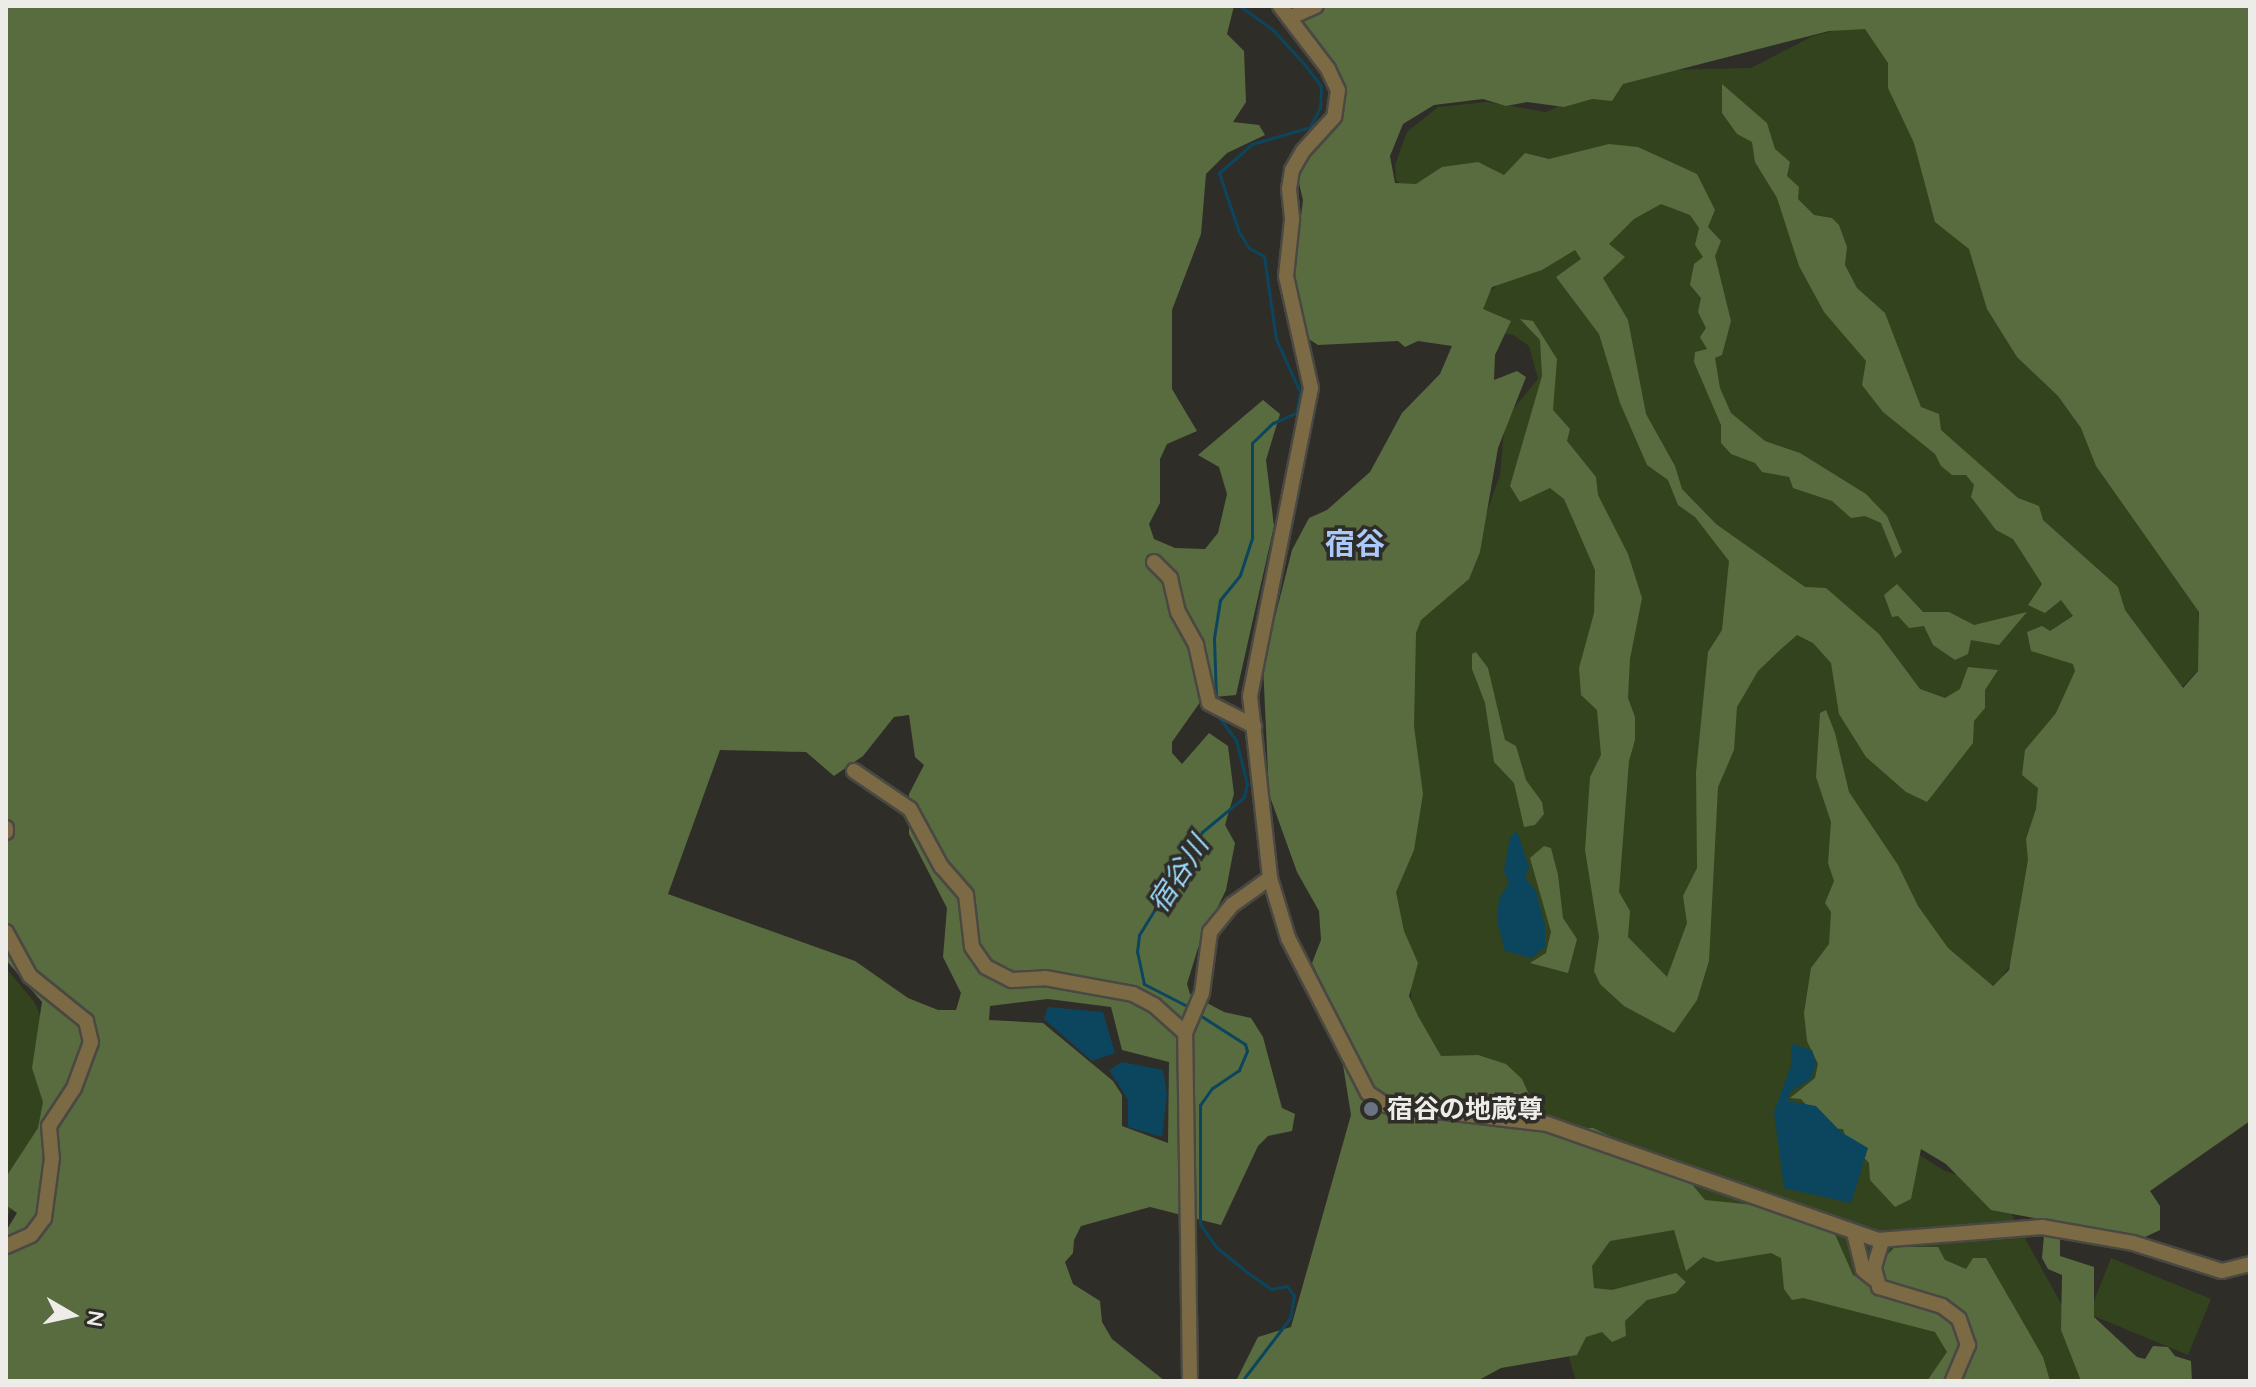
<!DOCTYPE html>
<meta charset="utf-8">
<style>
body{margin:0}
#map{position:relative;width:2256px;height:1387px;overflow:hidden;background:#2f2d28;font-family:Quicksand,"Noto Sans JP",sans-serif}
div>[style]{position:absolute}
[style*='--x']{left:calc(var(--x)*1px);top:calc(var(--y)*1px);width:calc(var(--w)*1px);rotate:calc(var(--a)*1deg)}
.green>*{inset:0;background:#33431e}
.forest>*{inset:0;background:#586c40}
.water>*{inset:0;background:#0c455e}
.stream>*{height:3px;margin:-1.5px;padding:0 1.5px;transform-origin:1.5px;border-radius:1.5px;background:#0c455e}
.roads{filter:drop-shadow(2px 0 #4a4843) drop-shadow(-2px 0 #4a4843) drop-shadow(0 2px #4a4843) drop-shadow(0 -2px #4a4843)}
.minor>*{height:14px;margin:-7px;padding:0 7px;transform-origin:7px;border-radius:7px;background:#7b6a44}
.dots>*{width:22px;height:22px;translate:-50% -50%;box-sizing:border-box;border:4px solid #2f2d28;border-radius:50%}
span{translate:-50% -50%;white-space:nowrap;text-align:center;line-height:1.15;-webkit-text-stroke:7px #2f2d28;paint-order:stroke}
.poi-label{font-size:26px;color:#edece8;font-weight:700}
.left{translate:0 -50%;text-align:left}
.water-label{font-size:28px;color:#99d7fb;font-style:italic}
.quarter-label{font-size:30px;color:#acc9fd;font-weight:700}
.frame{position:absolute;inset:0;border:8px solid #edece8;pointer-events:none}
.north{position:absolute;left:32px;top:1275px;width:80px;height:80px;-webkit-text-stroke:6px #2f2d28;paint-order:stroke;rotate:99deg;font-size:22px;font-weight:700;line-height:32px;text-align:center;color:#edece8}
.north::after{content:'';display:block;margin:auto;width:28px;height:36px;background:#edece8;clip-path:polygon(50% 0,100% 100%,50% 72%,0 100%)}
</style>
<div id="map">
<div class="green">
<div style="clip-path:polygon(1918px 9px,2149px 530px,2198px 602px,2201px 667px,2169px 701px,2128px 802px,2000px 979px,1931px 1035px,1916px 1153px,1945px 1171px,1997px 1188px,2104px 1381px,1576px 1381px,1568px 1354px,1415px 1032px,1407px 959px,1392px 913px,1409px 641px,1414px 625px,1463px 579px,1500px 475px,1505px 419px,1538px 379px,1529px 346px,1513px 335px,1482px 329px,1474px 308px,1508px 274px,1409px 193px,1396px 180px,1395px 165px,1407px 132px,1438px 107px,1487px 102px,1546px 112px,1620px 77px,1666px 70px,1751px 68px,1813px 36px)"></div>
<div style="clip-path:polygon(6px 968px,35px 1003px,55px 1053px,47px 1127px,6px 1220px)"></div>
<div style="clip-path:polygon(2111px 1258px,2211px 1299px,2188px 1355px,2089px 1314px)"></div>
</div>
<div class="forest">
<div style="clip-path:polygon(evenodd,6px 6px,1234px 6px,1227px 34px,1244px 51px,1246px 102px,1233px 122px,1259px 125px,1265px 135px,1227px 153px,1206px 174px,1201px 234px,1172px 310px,1172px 389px,1197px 431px,1167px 444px,1160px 459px,1160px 503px,1149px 524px,1154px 539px,1175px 548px,1205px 549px,1218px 533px,1227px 494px,1219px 467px,1198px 455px,1263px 400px,1280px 414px,1266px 460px,1274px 526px,1236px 695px,1203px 698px,1172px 742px,1172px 753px,1182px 764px,1209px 733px,1228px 746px,1234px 794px,1225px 825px,1235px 843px,1226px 890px,1198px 948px,1187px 984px,1190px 994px,1224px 1012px,1251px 1018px,1263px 1037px,1282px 1108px,1295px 1114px,1292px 1131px,1268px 1136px,1258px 1146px,1221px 1225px,1150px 1207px,1081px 1226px,1074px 1240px,1073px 1253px,1065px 1262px,1073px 1284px,1100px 1301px,1102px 1322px,1112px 1339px,1165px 1381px,6px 1381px,6px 1231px,17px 1213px,6px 1205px,6px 1177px,38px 1128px,43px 1102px,32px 1068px,42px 1002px,6px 960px,6px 6px,909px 715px,915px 757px,924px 765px,909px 794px,909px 834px,947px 908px,943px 957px,961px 993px,956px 1010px,938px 1010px,908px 998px,855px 961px,668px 894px,720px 750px,806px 752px,834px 776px,863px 756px,894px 717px,909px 715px,6px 6px,1048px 999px,1111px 1007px,1122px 1050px,1169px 1062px,1168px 1143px,1122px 1126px,1122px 1095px,1113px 1081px,1043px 1023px,989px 1020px,990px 1006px,1048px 999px)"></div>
<div style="clip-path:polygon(1293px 6px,2250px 6px,2250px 1121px,2150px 1191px,2160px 1206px,2160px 1230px,2143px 1238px,1991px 1210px,1946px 1164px,1921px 1149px,1911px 1199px,1895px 1207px,1870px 1180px,1869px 1163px,1846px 1139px,1843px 1129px,1826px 1128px,1801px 1099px,1790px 1098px,1815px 1078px,1818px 1064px,1807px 1041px,1804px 1013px,1811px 968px,1829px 944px,1831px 912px,1825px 903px,1834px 881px,1828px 863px,1831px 822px,1816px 777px,1820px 713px,1826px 710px,1835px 733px,1849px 792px,1898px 865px,1918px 906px,1948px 948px,1993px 986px,2009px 970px,2028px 860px,2026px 839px,2036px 809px,2038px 788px,2022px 775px,2025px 750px,2056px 713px,2075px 671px,2073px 664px,2031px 651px,2027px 632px,2042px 626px,2050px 631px,2073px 616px,2061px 600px,2045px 613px,2028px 605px,2042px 584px,2013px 539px,1996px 530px,1971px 497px,1974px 485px,1966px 475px,1952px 475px,1941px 466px,1935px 454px,1883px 412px,1862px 385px,1866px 361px,1824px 312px,1799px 266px,1777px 198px,1755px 162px,1752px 142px,1737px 134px,1722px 113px,1722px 84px,1767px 123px,1775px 149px,1790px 162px,1787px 176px,1799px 187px,1798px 199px,1814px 215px,1832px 218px,1839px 225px,1847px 247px,1845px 265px,1857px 288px,1885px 313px,1921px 407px,1939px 414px,1941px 430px,2018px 498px,2039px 506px,2043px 520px,2118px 587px,2125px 610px,2183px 688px,2198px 671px,2199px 612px,2096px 466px,2081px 428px,2058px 396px,2017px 357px,1987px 309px,1969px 249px,1935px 222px,1914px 143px,1888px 88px,1888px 63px,1865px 29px,1829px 31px,1623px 84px,1612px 101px,1592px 99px,1564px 107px,1527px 102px,1506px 106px,1483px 99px,1434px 105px,1403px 124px,1390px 156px,1395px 183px,1416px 184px,1442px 167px,1478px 162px,1504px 175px,1525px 153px,1549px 159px,1609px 144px,1638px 147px,1697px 174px,1715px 210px,1708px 227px,1721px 241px,1715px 256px,1731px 321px,1722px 355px,1715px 358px,1720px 388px,1731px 413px,1765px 441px,1800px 453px,1866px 494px,1887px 516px,1902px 552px,1895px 558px,1881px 523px,1865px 516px,1851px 518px,1832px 501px,1793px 488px,1789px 477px,1762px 472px,1755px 463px,1731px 454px,1721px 443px,1721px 425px,1694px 362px,1695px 352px,1707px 349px,1700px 337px,1706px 328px,1698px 312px,1701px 298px,1690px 285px,1694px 264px,1703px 257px,1695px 245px,1699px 228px,1690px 215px,1661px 204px,1634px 219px,1609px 244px,1625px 257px,1603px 278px,1628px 320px,1646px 414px,1675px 466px,1682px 489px,1716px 524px,1805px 587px,1826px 588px,1879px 634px,1920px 689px,1945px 698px,1960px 689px,1968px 667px,1998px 670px,1985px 690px,1985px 708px,1974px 721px,1973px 743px,1927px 802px,1906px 792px,1866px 757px,1839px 714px,1831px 663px,1813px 643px,1797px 635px,1780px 650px,1758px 671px,1737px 707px,1734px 750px,1718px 787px,1709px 961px,1697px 1000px,1674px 1033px,1624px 1006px,1600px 984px,1594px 971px,1599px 937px,1585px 850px,1590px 777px,1601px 755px,1597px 710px,1581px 695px,1579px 668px,1594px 613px,1595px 570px,1564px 499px,1550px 488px,1520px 502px,1510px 486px,1542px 376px,1540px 340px,1520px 319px,1533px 321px,1557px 359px,1553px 410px,1570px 429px,1567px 441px,1596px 477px,1598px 495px,1628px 554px,1642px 598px,1630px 659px,1628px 698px,1635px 717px,1635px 740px,1629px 761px,1619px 892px,1630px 911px,1628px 937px,1667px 977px,1687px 923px,1683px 896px,1697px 868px,1696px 772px,1708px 652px,1722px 630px,1729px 561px,1695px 517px,1678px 505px,1668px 480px,1647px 465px,1620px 403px,1599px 334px,1556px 277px,1581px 259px,1575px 250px,1542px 270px,1492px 287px,1483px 309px,1511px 321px,1495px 355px,1494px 380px,1517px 371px,1526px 377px,1498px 448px,1480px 552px,1469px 579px,1421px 620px,1416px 633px,1414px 726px,1423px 794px,1414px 850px,1396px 892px,1404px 931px,1418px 963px,1409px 996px,1418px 1016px,1441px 1056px,1478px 1055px,1506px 1064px,1522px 1079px,1544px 1128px,1593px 1128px,1681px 1171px,1705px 1200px,1754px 1205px,1834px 1232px,1853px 1275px,1862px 1280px,1895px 1247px,1938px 1247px,1945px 1260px,1966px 1269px,1973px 1258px,1986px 1258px,2043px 1357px,2050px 1381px,1927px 1381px,1947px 1352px,1935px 1332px,1803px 1298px,1792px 1300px,1784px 1289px,1781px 1258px,1771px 1253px,1717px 1262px,1703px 1257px,1686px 1271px,1674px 1230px,1610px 1241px,1592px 1266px,1594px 1288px,1612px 1290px,1676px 1273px,1686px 1282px,1676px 1293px,1647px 1300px,1625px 1321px,1626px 1336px,1612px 1342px,1602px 1332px,1586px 1337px,1577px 1355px,1501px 1368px,1477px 1381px,1236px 1381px,1258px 1337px,1291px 1327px,1351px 1115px,1343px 1065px,1345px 1032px,1312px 963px,1321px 940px,1319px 911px,1297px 872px,1269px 794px,1263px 665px,1292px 550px,1309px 518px,1327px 510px,1370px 472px,1402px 413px,1440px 374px,1452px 346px,1418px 341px,1405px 347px,1398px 341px,1318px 345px,1309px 339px,1293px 281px,1303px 200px,1298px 179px,1305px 159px,1341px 116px,1342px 82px)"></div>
<div style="clip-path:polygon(1897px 584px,1923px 612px,1949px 612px,1974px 625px,2027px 612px,1999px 645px,1971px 640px,1968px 654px,1955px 660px,1933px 645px,1924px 626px,1909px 628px,1898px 616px,1892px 617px,1884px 595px)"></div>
<div style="clip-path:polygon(1476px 652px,1488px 668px,1505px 740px,1516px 746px,1526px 780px,1542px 802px,1544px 814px,1535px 825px,1524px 827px,1514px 783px,1494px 762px,1485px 703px,1472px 669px,1472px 654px)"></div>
<div style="clip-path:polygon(1544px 846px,1551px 848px,1558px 875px,1563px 918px,1577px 939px,1568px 973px,1530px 963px,1546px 953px,1551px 932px,1530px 858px)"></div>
<div style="clip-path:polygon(2060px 1234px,2060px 1256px,2094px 1267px,2094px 1317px,2137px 1357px,2145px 1359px,2153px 1346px,2168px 1347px,2175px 1356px,2191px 1361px,2192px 1381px,2081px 1381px,2061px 1330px,2062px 1275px,2048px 1269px,2042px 1258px,2044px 1235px)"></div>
</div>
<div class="water">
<div style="clip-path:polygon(1517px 831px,1529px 867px,1525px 878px,1536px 891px,1545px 925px,1545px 947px,1531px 958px,1505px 951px,1497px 920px,1499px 899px,1509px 883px,1504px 871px,1510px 837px)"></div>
<div style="clip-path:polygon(1048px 1007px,1103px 1012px,1115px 1053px,1092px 1061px,1044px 1019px)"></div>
<div style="clip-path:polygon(1792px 1044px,1812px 1050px,1816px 1063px,1811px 1079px,1791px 1091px,1788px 1101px,1816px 1106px,1841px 1132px,1868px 1148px,1851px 1203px,1784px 1188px,1774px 1112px,1791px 1066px)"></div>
<div style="clip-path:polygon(1122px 1062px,1163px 1070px,1167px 1094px,1162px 1137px,1128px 1127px,1128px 1100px,1109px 1070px)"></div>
</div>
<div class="stream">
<div style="--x:1216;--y:699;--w:61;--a:-91.9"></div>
<div style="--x:1214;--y:638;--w:38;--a:-81"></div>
<div style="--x:1220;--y:600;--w:32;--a:-51"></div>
<div style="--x:1240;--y:575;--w:40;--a:-72"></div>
<div style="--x:1252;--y:537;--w:94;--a:-90"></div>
<div style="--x:1252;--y:443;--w:29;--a:-44"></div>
<div style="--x:1273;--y:423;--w:25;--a:-23"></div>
<div style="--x:1296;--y:413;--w:21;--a:-79"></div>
<div style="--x:1300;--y:392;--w:58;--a:-114.4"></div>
<div style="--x:1276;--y:339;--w:84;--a:-98.2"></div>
<div style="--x:1264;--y:256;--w:17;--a:-152"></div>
<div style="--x:1249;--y:248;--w:19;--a:-122"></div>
<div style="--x:1239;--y:232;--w:62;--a:-108.7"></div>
<div style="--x:1219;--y:173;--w:44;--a:-41.3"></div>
<div style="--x:1252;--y:144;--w:60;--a:-16.3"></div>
<div style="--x:1310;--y:127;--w:22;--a:-63"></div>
<div style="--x:1320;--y:107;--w:21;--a:-87"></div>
<div style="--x:1321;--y:86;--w:25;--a:-127"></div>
<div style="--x:1306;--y:66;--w:49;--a:-132.5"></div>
<div style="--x:1273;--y:30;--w:41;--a:-144"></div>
<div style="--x:1189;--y:1007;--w:51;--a:-152.9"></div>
<div style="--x:1144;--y:984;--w:33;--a:-102"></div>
<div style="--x:1137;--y:952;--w:17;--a:-83"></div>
<div style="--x:1139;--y:935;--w:121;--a:-58.5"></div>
<div style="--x:1202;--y:832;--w:55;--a:-39.8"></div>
<div style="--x:1244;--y:797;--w:13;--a:-77"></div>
<div style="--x:1247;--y:784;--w:45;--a:-104"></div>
<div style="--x:1236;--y:740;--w:31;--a:-127"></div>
<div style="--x:1198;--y:1014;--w:56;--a:32.6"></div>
<div style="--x:1245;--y:1044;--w:7;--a:74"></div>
<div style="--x:1247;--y:1051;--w:21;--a:113"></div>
<div style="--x:1239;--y:1070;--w:32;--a:146"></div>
<div style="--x:1212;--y:1088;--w:21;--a:125"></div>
<div style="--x:1200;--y:1105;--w:119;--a:90"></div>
<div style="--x:1200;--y:1224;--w:28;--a:55"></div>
<div style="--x:1216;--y:1247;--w:36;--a:39"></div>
<div style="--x:1244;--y:1270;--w:33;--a:35"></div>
<div style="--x:1271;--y:1289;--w:16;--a:-11"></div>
<div style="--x:1287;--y:1286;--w:12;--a:55"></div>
<div style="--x:1294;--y:1296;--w:22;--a:100"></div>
<div style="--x:1290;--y:1318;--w:79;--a:127.3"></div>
</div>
<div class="roads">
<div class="minor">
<div style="--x:1280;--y:6;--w:79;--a:52.7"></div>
<div style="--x:1328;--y:69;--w:23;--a:65"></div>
<div style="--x:1338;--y:90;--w:27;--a:98"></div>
<div style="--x:1334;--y:117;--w:46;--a:132.4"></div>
<div style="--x:1303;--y:151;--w:22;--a:120"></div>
<div style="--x:1292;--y:170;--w:19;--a:99"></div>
<div style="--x:1289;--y:189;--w:31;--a:84"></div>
<div style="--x:1292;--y:220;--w:56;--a:96.1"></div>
<div style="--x:1286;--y:276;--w:115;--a:77.4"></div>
<div style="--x:1311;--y:388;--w:314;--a:101.2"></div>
<div style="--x:1250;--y:696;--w:183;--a:83.7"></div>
<div style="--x:1270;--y:878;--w:63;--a:73.3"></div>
<div style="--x:1288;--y:938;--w:174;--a:62.7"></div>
<div style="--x:1368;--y:1093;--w:22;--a:34"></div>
<div style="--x:1386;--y:1105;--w:162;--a:6.7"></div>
<div style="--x:1547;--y:1124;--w:351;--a:19.3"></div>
<div style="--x:1878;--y:1240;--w:165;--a:-4.5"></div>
<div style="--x:2042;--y:1227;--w:92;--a:10"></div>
<div style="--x:2133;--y:1243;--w:93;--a:17.5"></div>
<div style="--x:2222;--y:1271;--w:29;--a:-14"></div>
<div style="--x:1291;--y:17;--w:27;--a:-24"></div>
<div style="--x:1154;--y:562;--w:23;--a:45"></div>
<div style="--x:1170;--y:578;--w:35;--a:77"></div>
<div style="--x:1178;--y:612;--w:38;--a:61"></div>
<div style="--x:1196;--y:645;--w:59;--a:77.4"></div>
<div style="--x:1209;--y:703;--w:51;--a:27.1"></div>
<div style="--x:854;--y:771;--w:68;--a:34.2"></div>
<div style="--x:910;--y:809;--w:65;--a:61.5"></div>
<div style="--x:941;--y:866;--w:38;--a:49"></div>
<div style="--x:966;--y:895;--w:52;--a:83.4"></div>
<div style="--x:972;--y:947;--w:24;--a:55"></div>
<div style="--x:986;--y:967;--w:29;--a:27"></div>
<div style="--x:1012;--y:980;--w:33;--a:-3"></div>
<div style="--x:1045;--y:978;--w:89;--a:10.3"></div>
<div style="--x:1133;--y:994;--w:24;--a:28"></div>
<div style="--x:1154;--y:1005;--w:42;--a:42.1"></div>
<div style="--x:6;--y:828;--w:4;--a:90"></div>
<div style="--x:6;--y:932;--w:50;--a:61.4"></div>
<div style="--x:30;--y:976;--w:72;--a:38.8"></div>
<div style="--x:86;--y:1021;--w:22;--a:77"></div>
<div style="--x:91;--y:1042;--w:49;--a:110.3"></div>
<div style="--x:74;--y:1088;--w:45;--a:123.3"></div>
<div style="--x:49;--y:1126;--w:32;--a:85"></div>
<div style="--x:52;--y:1158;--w:61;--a:97.6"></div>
<div style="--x:44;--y:1218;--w:21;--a:127"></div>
<div style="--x:31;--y:1235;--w:27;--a:156"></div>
<div style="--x:1854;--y:1233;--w:38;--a:76"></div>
<div style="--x:1863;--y:1270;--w:14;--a:39"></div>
<div style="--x:1882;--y:1241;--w:28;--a:107"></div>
<div style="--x:1874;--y:1268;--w:20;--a:75"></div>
<div style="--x:1879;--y:1287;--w:66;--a:16.8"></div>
<div style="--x:1942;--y:1306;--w:21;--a:37"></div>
<div style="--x:1959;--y:1319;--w:28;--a:71"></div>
<div style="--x:1968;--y:1345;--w:39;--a:113"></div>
<div style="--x:1190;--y:1381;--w:348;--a:-90.8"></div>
<div style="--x:1185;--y:1033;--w:43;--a:-67"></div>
<div style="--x:1202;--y:993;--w:62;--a:-82.5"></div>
<div style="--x:1210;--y:932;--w:35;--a:-51"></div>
<div style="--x:1232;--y:905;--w:47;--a:-35.4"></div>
</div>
</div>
<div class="dots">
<div style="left:1371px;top:1109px;background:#6b7280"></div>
</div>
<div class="poi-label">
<span class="left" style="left:1387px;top:1109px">宿谷の地蔵尊</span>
</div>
<div class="water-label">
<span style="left:1178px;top:874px;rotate:-57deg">宿谷川</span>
</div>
<div class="quarter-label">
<span style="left:1355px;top:543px">宿谷</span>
</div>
<div class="frame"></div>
<div class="north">N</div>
</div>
